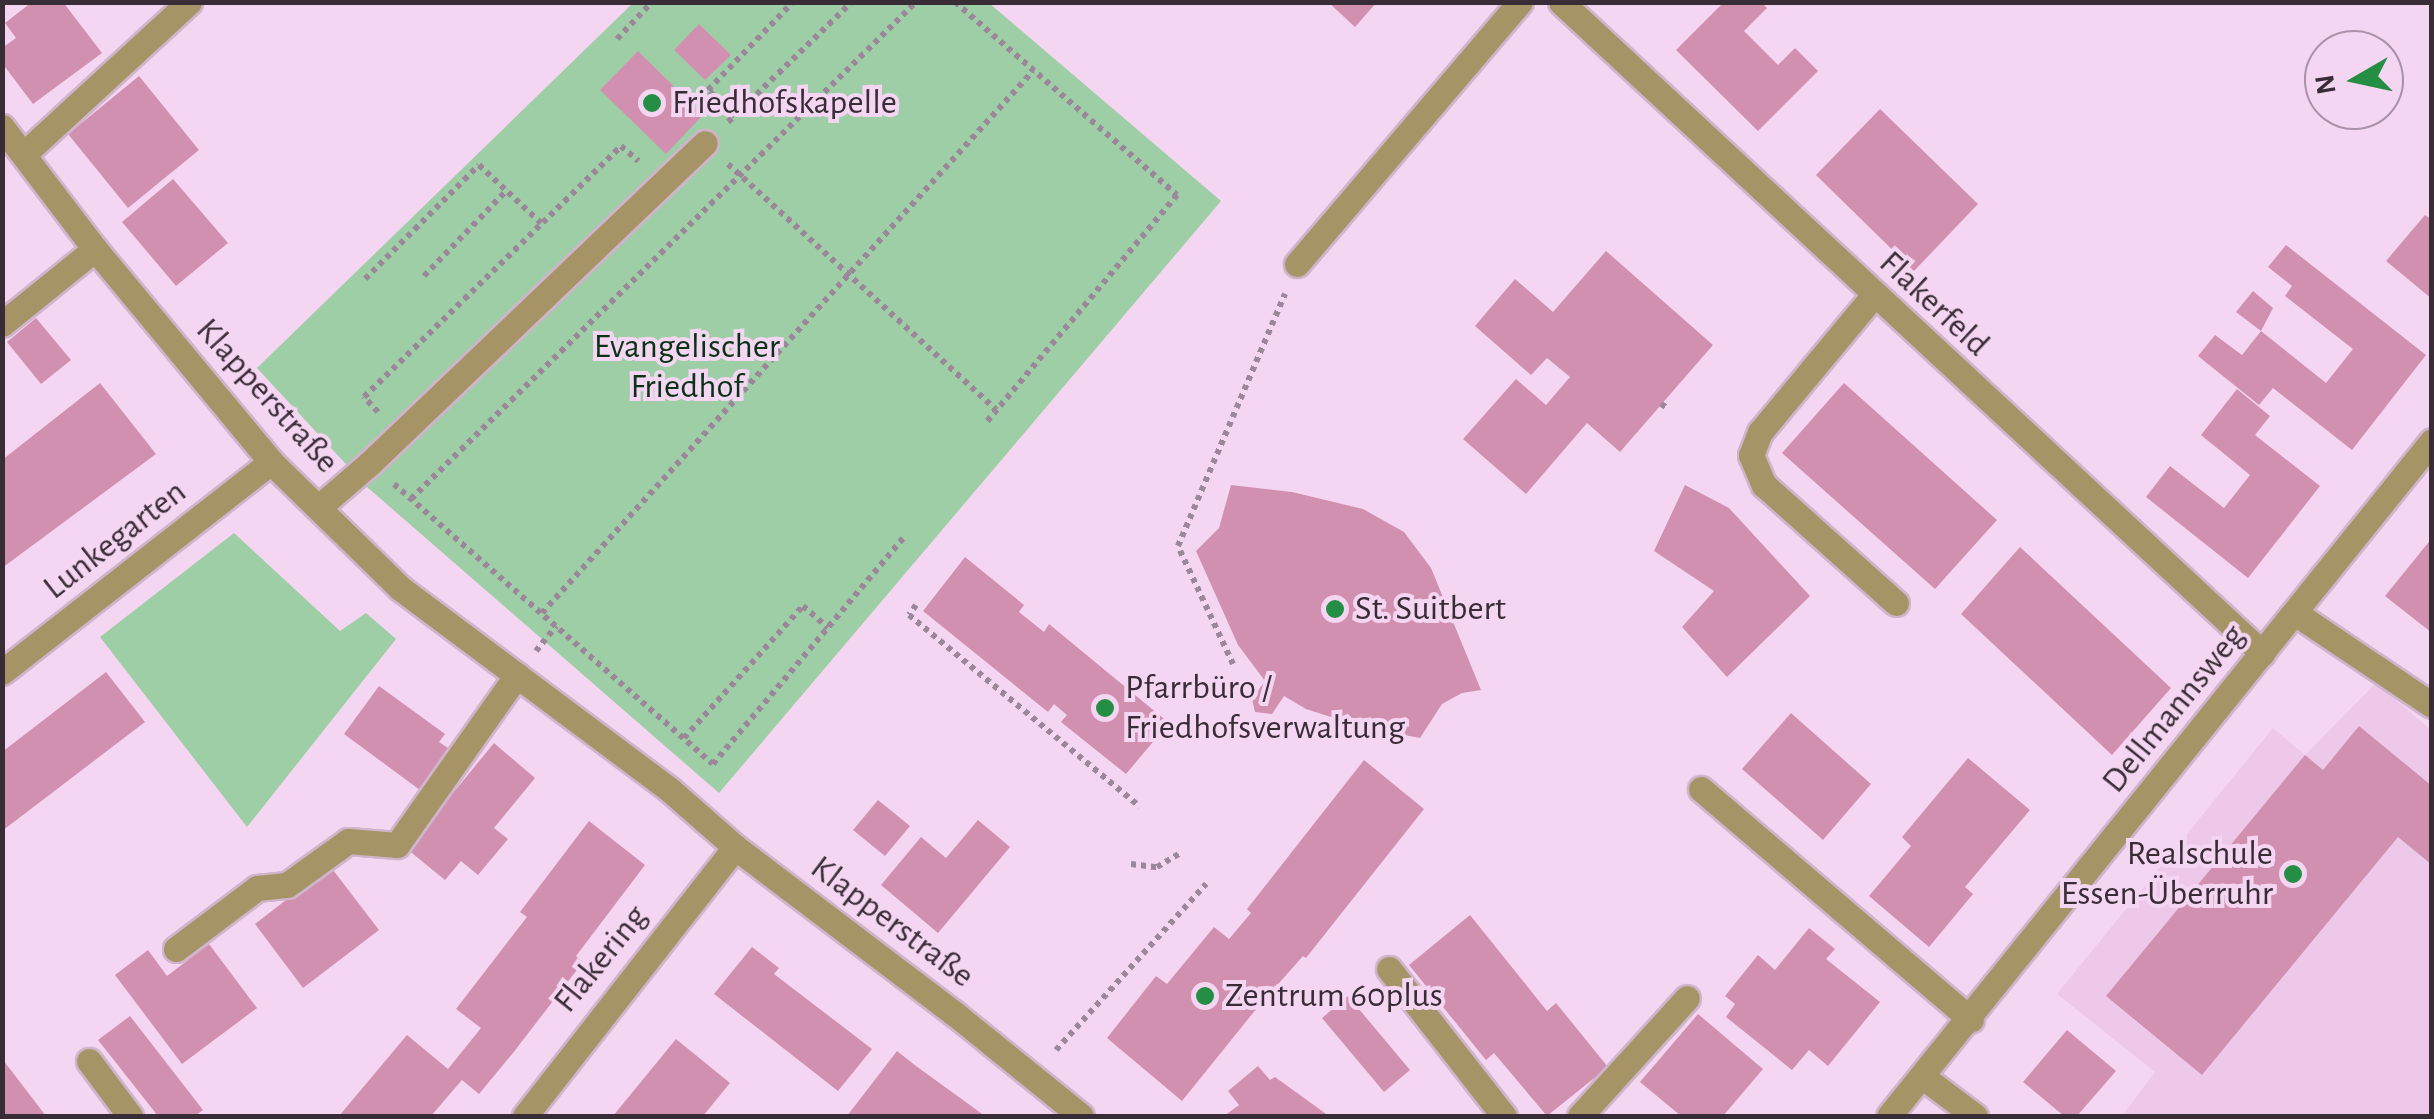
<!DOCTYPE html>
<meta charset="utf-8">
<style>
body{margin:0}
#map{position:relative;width:2434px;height:1119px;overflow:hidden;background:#f5d6f2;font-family:"Alegreya Sans",sans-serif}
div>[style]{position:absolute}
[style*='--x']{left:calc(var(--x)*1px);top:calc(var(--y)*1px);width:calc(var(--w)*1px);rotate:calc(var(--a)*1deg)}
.built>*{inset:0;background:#edc8e9}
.green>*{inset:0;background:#9ecea6}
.building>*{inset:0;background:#d290b0}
.path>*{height:6px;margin-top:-3px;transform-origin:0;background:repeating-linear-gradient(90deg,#9c8699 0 5px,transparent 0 10px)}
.roads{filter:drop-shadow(2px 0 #cfb4cc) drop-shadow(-2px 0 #cfb4cc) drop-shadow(0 2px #cfb4cc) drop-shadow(0 -2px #cfb4cc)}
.service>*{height:25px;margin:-12.5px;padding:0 12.5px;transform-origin:12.5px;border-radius:12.5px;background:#a69466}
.minor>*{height:25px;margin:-12.5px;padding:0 12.5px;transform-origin:12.5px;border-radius:12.5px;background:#a69466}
.tertiary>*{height:25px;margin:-12.5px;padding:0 12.5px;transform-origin:12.5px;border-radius:12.5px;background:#a69466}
.dots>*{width:28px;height:28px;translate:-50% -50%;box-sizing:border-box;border:5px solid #f5d6f2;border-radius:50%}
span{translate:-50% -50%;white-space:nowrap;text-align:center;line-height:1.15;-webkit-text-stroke:8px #f5d6f2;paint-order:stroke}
.poi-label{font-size:35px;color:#382c36}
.left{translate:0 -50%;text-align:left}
.right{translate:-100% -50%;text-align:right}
.street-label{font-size:35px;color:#382c36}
.park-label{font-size:35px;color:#083315}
.frame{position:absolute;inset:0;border:5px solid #382c36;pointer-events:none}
.north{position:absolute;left:2304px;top:30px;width:100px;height:100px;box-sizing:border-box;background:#f5d6f2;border:2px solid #a992a7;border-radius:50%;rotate:261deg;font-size:28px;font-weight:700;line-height:40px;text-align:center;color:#382c36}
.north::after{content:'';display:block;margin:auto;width:35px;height:45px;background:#248e45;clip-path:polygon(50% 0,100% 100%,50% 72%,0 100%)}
</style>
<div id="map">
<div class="built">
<div style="clip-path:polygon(2376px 683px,2431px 730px,2431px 1116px,2122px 1116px,2155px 1072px,2057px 994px,2273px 728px,2305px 755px)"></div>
</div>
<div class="green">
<div style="clip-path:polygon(633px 3px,989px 3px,1221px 201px,719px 793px,367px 487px,257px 368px)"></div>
<div style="clip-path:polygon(234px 533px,340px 631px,366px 613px,396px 639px,247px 827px,100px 637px)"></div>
</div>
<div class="building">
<div style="clip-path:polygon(32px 2px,63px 2px,102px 53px,33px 104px,2px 63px,2px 48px,16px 38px,5px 23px)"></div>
<div style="clip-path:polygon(1328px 2px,1377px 2px,1355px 27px)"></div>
<div style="clip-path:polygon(1724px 2px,1761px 2px,1767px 8px,1744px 31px,1778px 65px,1795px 48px,1818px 71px,1758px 131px,1676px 50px)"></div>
<div style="clip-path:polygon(699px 24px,731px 55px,705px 80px,674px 50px)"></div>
<div style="clip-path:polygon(638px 51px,703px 115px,666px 154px,600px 90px)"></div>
<div style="clip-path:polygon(139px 76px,199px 150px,128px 208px,68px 134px)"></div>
<div style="clip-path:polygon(1880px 109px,1978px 204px,1914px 271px,1816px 175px)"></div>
<div style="clip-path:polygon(173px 179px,228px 243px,176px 286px,122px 222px)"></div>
<div style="clip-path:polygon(2425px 215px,2432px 220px,2432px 299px,2386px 261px)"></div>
<div style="clip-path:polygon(2286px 245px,2426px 355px,2352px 450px,2273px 388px,2259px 405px,2198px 356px,2215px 335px,2242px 355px,2261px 331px,2326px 383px,2353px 349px,2285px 296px,2292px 286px,2268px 267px)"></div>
<div style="clip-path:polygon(1606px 251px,1713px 345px,1620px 452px,1587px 423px,1526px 494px,1463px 439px,1516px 379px,1546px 405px,1570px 377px,1547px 358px,1531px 375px,1475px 326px,1515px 279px,1553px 312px)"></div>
<div style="clip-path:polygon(2253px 291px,2273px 308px,2261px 331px,2236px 312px)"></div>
<div style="clip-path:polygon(36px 318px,71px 360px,41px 384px,7px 342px)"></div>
<div style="clip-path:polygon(100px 383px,156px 454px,2px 568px,2px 460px)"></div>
<div style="clip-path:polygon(1844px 383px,1997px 520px,1935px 589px,1782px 453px)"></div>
<div style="clip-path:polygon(2237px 389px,2270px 416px,2255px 435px,2320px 486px,2248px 578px,2146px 497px,2170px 466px,2224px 508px,2250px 475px,2201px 435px)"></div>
<div style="clip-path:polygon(1231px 485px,1292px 492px,1363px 509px,1404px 532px,1431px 568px,1481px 690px,1462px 693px,1442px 704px,1420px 738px,1362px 727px,1306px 709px,1284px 696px,1272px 714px,1255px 712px,1252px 699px,1265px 681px,1238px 645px,1196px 551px,1219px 528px)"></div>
<div style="clip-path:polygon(1685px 485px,1729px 508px,1810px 596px,1727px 677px,1682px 627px,1714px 591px,1654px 551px)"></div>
<div style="clip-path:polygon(2432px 538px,2432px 633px,2385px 596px)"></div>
<div style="clip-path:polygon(2020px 547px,2171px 688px,2112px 755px,1961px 614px)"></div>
<div style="clip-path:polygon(965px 557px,1024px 605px,1019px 612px,1044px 632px,1049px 624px,1169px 723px,1126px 774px,1061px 722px,1067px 715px,1054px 704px,1048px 712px,923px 611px)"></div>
<div style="clip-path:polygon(106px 672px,145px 722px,2px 831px,2px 752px)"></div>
<div style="clip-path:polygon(379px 686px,445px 734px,439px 742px,454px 752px,424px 793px,344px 734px)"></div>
<div style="clip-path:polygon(1791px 713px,1871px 784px,1823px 840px,1742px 769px)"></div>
<div style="clip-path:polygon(2359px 726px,2432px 786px,2432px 865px,2398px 837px,2202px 1075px,2106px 996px,2305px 755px,2323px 770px)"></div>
<div style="clip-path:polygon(494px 743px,535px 778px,494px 828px,508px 839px,478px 875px,461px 861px,445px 880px,407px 849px)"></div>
<div style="clip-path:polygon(1968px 758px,2030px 810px,1965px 887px,1973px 894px,1929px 947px,1869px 896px,1911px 846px,1902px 837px)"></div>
<div style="clip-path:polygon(1364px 760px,1424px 809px,1306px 958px,1303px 956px,1257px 1008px,1182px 1101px,1107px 1038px,1156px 976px,1167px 984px,1214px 927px,1229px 939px,1251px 913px,1247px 909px)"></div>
<div style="clip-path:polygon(878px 800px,910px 826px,885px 856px,853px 830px)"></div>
<div style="clip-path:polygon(978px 820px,1010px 847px,938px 933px,881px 885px,921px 837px,946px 858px)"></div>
<div style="clip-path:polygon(589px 821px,645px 865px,576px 956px,583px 962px,513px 1053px,479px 1094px,462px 1080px,431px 1116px,339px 1116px,407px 1035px,448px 1069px,481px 1028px,456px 1009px,527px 917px,520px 912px)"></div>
<div style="clip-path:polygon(330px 866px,379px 930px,303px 988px,255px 924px)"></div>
<div style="clip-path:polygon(1470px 915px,1547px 1011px,1556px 1003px,1608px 1067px,1547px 1116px,1494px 1053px,1486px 1060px,1409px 965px)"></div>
<div style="clip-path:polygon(1809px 928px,1835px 949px,1826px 959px,1880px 1002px,1828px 1066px,1809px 1050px,1792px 1070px,1726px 1017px,1735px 1004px,1725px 996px,1758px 955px,1775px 970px)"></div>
<div style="clip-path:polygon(209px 944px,257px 1008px,182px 1064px,115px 975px,148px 950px,167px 976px)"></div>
<div style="clip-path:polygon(752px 947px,779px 968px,774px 974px,872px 1049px,838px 1091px,714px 994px)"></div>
<div style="clip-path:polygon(1348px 996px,1410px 1070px,1384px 1092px,1322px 1018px)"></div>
<div style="clip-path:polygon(1698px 1014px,1763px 1069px,1723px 1116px,1681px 1116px,1640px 1082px)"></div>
<div style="clip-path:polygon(130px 1016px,203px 1110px,195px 1116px,158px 1116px,98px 1040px)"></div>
<div style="clip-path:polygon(2067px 1030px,2116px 1071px,2077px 1116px,2064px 1116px,2023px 1082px)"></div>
<div style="clip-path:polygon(676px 1039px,730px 1083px,703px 1116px,613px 1116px)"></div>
<div style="clip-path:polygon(897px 1051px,916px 1066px,985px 1116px,847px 1116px)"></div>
<div style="clip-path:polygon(2px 1059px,10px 1069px,46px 1116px,2px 1116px)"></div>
<div style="clip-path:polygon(1258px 1066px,1270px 1080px,1275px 1077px,1329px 1116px,1224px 1116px,1239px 1105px,1228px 1091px)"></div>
</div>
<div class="path">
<div style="--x:955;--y:2;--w:294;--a:41"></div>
<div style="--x:1177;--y:195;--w:297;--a:130"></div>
<div style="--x:617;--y:39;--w:51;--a:-46.6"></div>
<div style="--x:735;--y:116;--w:37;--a:-136"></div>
<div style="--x:708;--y:90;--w:122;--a:-46"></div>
<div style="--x:728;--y:122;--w:173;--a:-44.1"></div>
<div style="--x:728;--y:164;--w:364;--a:42.5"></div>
<div style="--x:424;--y:276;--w:120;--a:-46"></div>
<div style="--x:365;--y:279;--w:161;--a:-45"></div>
<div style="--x:479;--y:165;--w:85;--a:43.1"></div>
<div style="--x:1661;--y:404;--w:6;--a:31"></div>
<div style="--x:378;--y:412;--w:21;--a:-133"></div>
<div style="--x:364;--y:397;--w:359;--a:-44.3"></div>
<div style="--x:621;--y:146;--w:23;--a:41"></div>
<div style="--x:394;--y:484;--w:424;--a:41.3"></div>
<div style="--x:713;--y:764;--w:298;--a:-49.9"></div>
<div style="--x:411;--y:499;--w:709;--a:-44.54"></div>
<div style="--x:916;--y:605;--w:12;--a:125"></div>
<div style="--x:909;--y:615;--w:300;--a:39.7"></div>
<div style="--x:542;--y:613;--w:731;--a:-47.83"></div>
<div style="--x:536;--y:651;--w:32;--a:-51"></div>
<div style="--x:1233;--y:664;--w:130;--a:-115"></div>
<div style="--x:1178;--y:546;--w:274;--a:-67"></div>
<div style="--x:684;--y:738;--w:178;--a:-48"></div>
<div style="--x:803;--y:606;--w:33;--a:41"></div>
<div style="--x:1131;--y:864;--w:26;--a:7"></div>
<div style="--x:1157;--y:867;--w:27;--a:-31"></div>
<div style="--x:1056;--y:1050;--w:224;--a:-47.9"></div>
</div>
<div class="roads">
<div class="service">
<div style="--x:25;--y:153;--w:223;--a:-42.6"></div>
<div style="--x:1297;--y:264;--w:344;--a:-49.6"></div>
<div style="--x:1873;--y:296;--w:177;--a:129.7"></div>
<div style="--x:1760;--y:432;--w:25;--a:111"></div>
<div style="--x:1751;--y:455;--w:33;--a:67"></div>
<div style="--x:1764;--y:485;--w:177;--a:41.8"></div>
<div style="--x:2;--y:324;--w:119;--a:-38.9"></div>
<div style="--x:319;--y:507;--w:67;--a:-40.8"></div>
<div style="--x:370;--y:463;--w:463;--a:-43.7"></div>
<div style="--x:1701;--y:789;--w:355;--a:40.5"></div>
<div style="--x:176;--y:949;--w:101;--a:-37"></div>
<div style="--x:257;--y:888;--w:30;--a:-6"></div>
<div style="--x:287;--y:885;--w:75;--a:-35.8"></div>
<div style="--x:348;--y:841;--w:49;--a:4.7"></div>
<div style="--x:397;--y:845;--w:208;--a:-54.8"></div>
<div style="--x:89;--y:1061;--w:69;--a:53.3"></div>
<div style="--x:1923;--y:1077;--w:65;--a:36.9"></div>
</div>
<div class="minor">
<div style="--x:1561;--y:2;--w:957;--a:42.88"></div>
<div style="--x:2295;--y:613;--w:165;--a:33.9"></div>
<div style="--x:2;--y:672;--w:341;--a:-38"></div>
<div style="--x:1389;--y:969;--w:187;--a:52"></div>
<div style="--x:525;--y:1116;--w:341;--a:-52"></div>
<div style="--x:1580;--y:1116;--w:159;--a:-47.8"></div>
<div style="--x:1889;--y:1116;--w:866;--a:-51.19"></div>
</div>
<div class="tertiary">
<div style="--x:2;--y:127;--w:153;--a:52.7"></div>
<div style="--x:95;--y:249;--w:276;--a:50.4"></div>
<div style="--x:271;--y:462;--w:180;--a:44.3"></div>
<div style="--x:400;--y:588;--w:337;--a:36.8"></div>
<div style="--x:670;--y:790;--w:86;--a:41.2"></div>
<div style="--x:735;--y:847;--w:276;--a:37.2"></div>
<div style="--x:955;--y:1014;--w:162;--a:39"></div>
</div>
</div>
<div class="dots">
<div style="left:652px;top:103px;background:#248e45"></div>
<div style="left:1335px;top:609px;background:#248e45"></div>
<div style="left:1105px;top:708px;background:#248e45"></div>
<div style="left:2293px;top:874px;background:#248e45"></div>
<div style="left:1205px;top:996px;background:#248e45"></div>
</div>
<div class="poi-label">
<span class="left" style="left:672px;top:103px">Friedhofskapelle</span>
<span class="left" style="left:1355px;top:609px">St. Suitbert</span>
<span class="left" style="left:1125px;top:708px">Pfarrbüro /<br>Friedhofsverwaltung</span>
<span class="right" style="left:2273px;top:874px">Realschule<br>Essen-Überruhr</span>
<span class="left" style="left:1225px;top:996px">Zentrum 60plus</span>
</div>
<div class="street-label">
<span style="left:1934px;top:304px;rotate:43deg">Flakerfeld</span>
<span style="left:267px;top:396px;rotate:48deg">Klapperstraße</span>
<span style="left:115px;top:540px;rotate:-38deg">Lunkegarten</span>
<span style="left:2174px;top:709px;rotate:-51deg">Dellmannsweg</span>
<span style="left:892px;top:922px;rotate:37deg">Klapperstraße</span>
<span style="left:601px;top:959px;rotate:-51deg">Flakering</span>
</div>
<div class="park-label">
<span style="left:687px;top:367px">Evangelischer<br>Friedhof</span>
</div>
<div class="frame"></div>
<div class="north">N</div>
</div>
